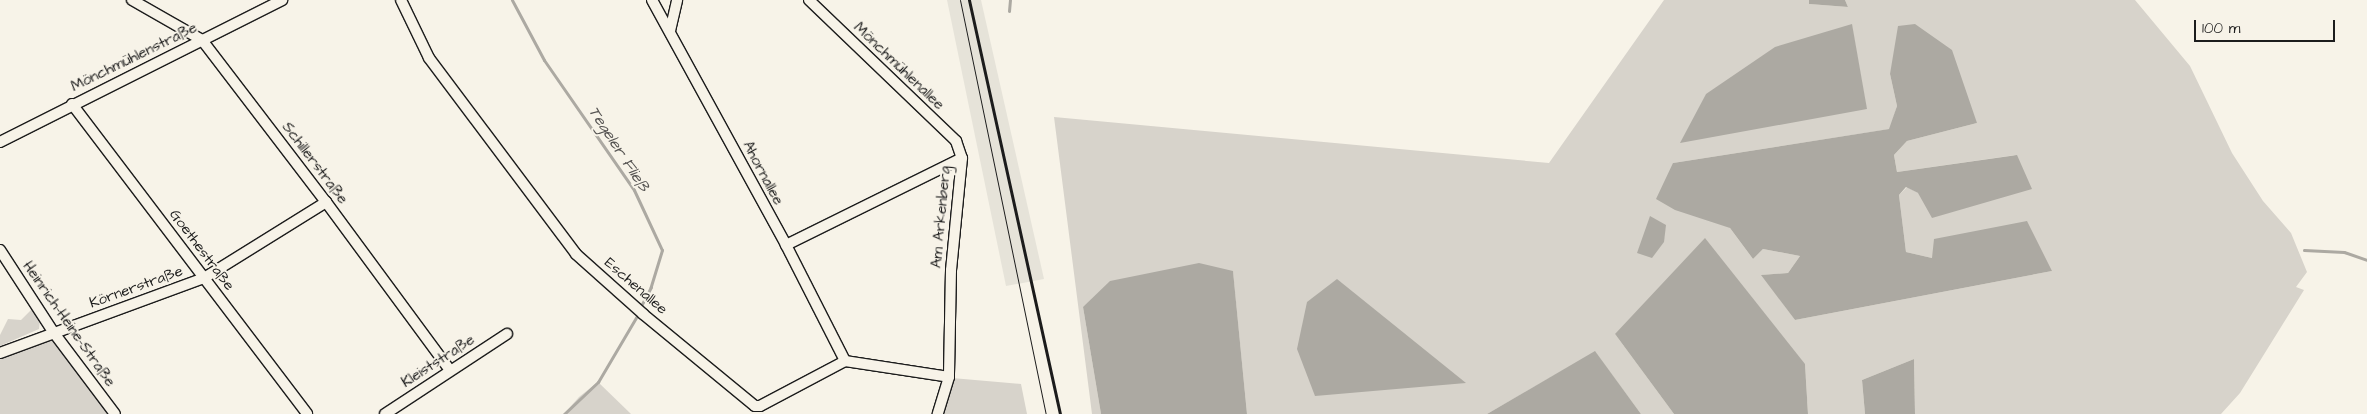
<!DOCTYPE html>
<meta charset="utf-8">
<style>
body{margin:0}
#map{position:relative;width:2367px;height:414px;overflow:hidden;background:#f7f3e8;font-family:"Architects Daughter",sans-serif}
div>[style]{position:absolute}
[style*='--x']{left:calc(var(--x)*1px);top:calc(var(--y)*1px);width:calc(var(--w)*1px);rotate:calc(var(--a)*1deg)}
.built>*{inset:0;background:#e6e3d9}
.green>*{inset:0;background:#d7d3cb}
.water>*{inset:0;background:#aca9a2}
.stream>*{height:3px;margin:-1.5px;padding:0 1.5px;transform-origin:1.5px;border-radius:1.5px;background:#aca9a2}
.roads{filter:drop-shadow(1px 0 #1c1c1c) drop-shadow(-1px 0 #1c1c1c) drop-shadow(0 1px #1c1c1c) drop-shadow(0 -1px #1c1c1c)}
.minor>*{height:10px;margin:-5px;padding:0 5px;transform-origin:5px;border-radius:5px;background:#f7f3e8}
.tram>*{height:1px;margin:-0.5px;padding:0 0.5px;transform-origin:0.5px;border-radius:0.5px;background:#1c1c1c}
.rail>*{height:3px;margin:-1.5px;padding:0 1.5px;transform-origin:1.5px;border-radius:1.5px;background:#1c1c1c}
span{translate:-50% -50%;white-space:nowrap;text-align:center;line-height:1.15;-webkit-text-stroke:4px #f7f3e8;paint-order:stroke}
.street-label{font-size:15px;color:#1c1c1c}
.water-label{font-size:16px;color:#565452;font-style:italic}
.scale{position:absolute;left:2194px;top:20px;width:141px;height:22px;box-sizing:border-box;border:2px solid #1c1c1c;border-top:0;padding-left:6px;font-size:15px;line-height:18px;white-space:nowrap;color:#1c1c1c;-webkit-text-stroke:4px #f7f3e8;paint-order:stroke}
</style>
<div id="map">
<div class="built">
<div style="clip-path:polygon(947px 0,981px 0,1044px 279px,1006px 286px)"></div>
</div>
<div class="green">
<div style="clip-path:polygon(evenodd,1664px 0,1809px 0,1809px 4px,1848px 7px,1845px 0,2135px 0,2190px 66px,2232px 153px,2263px 201px,2291px 233px,2307px 272px,2296px 287px,2304px 290px,2240px 393px,2221px 414px,1915px 414px,1914px 359px,1862px 380px,1865px 414px,1808px 414px,1805px 364px,1615px 334px,1674px 414px,1641px 414px,1595px 352px,1487px 414px,1247px 414px,1233px 272px,1083px 307px,1101px 414px,1092px 414px,1054px 117px,1549px 163px,1664px 0,1890px 74px,1977px 123px,1907px 141px,1894px 155px,1897px 172px,2016px 155px,1918px 193px,1907px 187px,1899px 195px,1906px 252px,1932px 258px,2052px 271px,1795px 320px,1762px 275px,1788px 273px,1800px 256px,1763px 249px,1753px 259px,1730px 228px,1673px 163px,1890px 129px,1897px 106px,1890px 74px)"></div>
<div style="clip-path:polygon(32px 309px,40px 319px,39px 329px,0 346px,0 335px,8px 319px,21px 320px)"></div>
<div style="clip-path:polygon(53px 337px,113px 414px,0 414px,0 356px)"></div>
<div style="clip-path:polygon(952px 378px,1021px 384px,1027px 414px,944px 414px)"></div>
<div style="clip-path:polygon(598px 382px,631px 414px,564px 414px,579px 397px)"></div>
</div>
<div class="water">
<div style="clip-path:polygon(1809px 0,1845px 0,1848px 7px,1809px 4px)"></div>
<div style="clip-path:polygon(1852px 24px,1867px 109px,1680px 143px,1706px 94px,1775px 47px)"></div>
<div style="clip-path:polygon(1915px 24px,1952px 50px,1977px 123px,1907px 141px,1894px 155px,1897px 172px,2017px 155px,2032px 189px,1932px 218px,1918px 193px,1906px 187px,1899px 195px,1906px 252px,1932px 258px,1934px 239px,2027px 221px,2052px 271px,1795px 320px,1761px 275px,1788px 273px,1800px 256px,1763px 249px,1753px 259px,1730px 228px,1675px 210px,1656px 199px,1673px 163px,1889px 129px,1897px 106px,1890px 74px,1898px 26px)"></div>
<div style="clip-path:polygon(1650px 216px,1666px 225px,1664px 242px,1652px 258px,1637px 253px)"></div>
<div style="clip-path:polygon(1705px 238px,1805px 364px,1808px 414px,1674px 414px,1615px 334px)"></div>
<div style="clip-path:polygon(1199px 263px,1233px 271px,1247px 414px,1101px 414px,1083px 307px,1110px 281px)"></div>
<div style="clip-path:polygon(1337px 279px,1466px 383px,1315px 396px,1297px 349px,1307px 302px)"></div>
<div style="clip-path:polygon(1595px 351px,1641px 414px,1487px 414px)"></div>
<div style="clip-path:polygon(1914px 359px,1915px 414px,1865px 414px,1862px 380px)"></div>
</div>
<div class="stream">
<div style="--x:512;--y:0;--w:68;--a:61.9"></div>
<div style="--x:544;--y:60;--w:158;--a:55.3"></div>
<div style="--x:634;--y:190;--w:66;--a:65"></div>
<div style="--x:662;--y:250;--w:39;--a:107"></div>
<div style="--x:651;--y:287;--w:24;--a:118"></div>
<div style="--x:1009;--y:11;--w:11;--a:-85"></div>
<div style="--x:2304;--y:250;--w:40;--a:2.9"></div>
<div style="--x:2344;--y:252;--w:24;--a:19"></div>
<div style="--x:564;--y:414;--w:47;--a:-43.3"></div>
<div style="--x:598;--y:382;--w:79;--a:-59.5"></div>
</div>
<div class="roads">
<div class="minor">
<div style="--x:132;--y:0;--w:81;--a:29.7"></div>
<div style="--x:202;--y:40;--w:204;--a:52.6"></div>
<div style="--x:326;--y:202;--w:209;--a:53.6"></div>
<div style="--x:401;--y:0;--w:64;--a:64.2"></div>
<div style="--x:429;--y:58;--w:245;--a:53.1"></div>
<div style="--x:576;--y:254;--w:90;--a:41.8"></div>
<div style="--x:643;--y:314;--w:145;--a:39.4"></div>
<div style="--x:755;--y:406;--w:5;--a:0"></div>
<div style="--x:760;--y:406;--w:96;--a:-27.9"></div>
<div style="--x:845;--y:361;--w:105;--a:8.7"></div>
<div style="--x:652;--y:0;--w:279;--a:61.3"></div>
<div style="--x:786;--y:245;--w:130;--a:63"></div>
<div style="--x:809;--y:0;--w:204;--a:43.8"></div>
<div style="--x:956;--y:141;--w:18;--a:71"></div>
<div style="--x:962;--y:158;--w:113;--a:95.6"></div>
<div style="--x:951;--y:270;--w:107;--a:91.1"></div>
<div style="--x:949;--y:377;--w:39;--a:107"></div>
<div style="--x:670;--y:31;--w:32;--a:-77"></div>
<div style="--x:72;--y:104;--w:389;--a:52.8"></div>
<div style="--x:0;--y:142;--w:316;--a:-26.7"></div>
<div style="--x:786;--y:245;--w:196;--a:-26.3"></div>
<div style="--x:0;--y:250;--w:99;--a:57"></div>
<div style="--x:54;--y:333;--w:101;--a:53"></div>
<div style="--x:0;--y:353;--w:217;--a:-20.2"></div>
<div style="--x:204;--y:278;--w:144;--a:-31.9"></div>
<div style="--x:385;--y:414;--w:146;--a:-33.3"></div>
</div>
</div>
<div class="tram">
<div style="--x:960;--y:0;--w:423;--a:78.3"></div>
</div>
<div class="rail">
<div style="--x:969;--y:0;--w:424;--a:77.6"></div>
</div>
<div class="street-label">
<span style="left:134px;top:57px;rotate:-26deg">Mönchmühlenstraße</span>
<span style="left:899px;top:66px;rotate:44deg">Mönchmühlenallee</span>
<span style="left:315px;top:163px;rotate:53deg">Schillerstraße</span>
<span style="left:763px;top:173px;rotate:62deg">Ahornallee</span>
<span style="left:941px;top:217px;rotate:-85deg">Am Arkenberg</span>
<span style="left:202px;top:250px;rotate:53deg">Goethestraße</span>
<span style="left:636px;top:286px;rotate:41deg">Eschenallee</span>
<span style="left:136px;top:287px;rotate:-20deg">Körnerstraße</span>
<span style="left:69px;top:324px;rotate:55deg">Heinrich-Heine-Straße</span>
<span style="left:438px;top:361px;rotate:-33deg">Kleiststraße</span>
</div>
<div class="water-label">
<span style="left:619px;top:149px;rotate:57deg">Tegeler Fließ</span>
</div>
<div class="scale">100 m</div>
</div>
